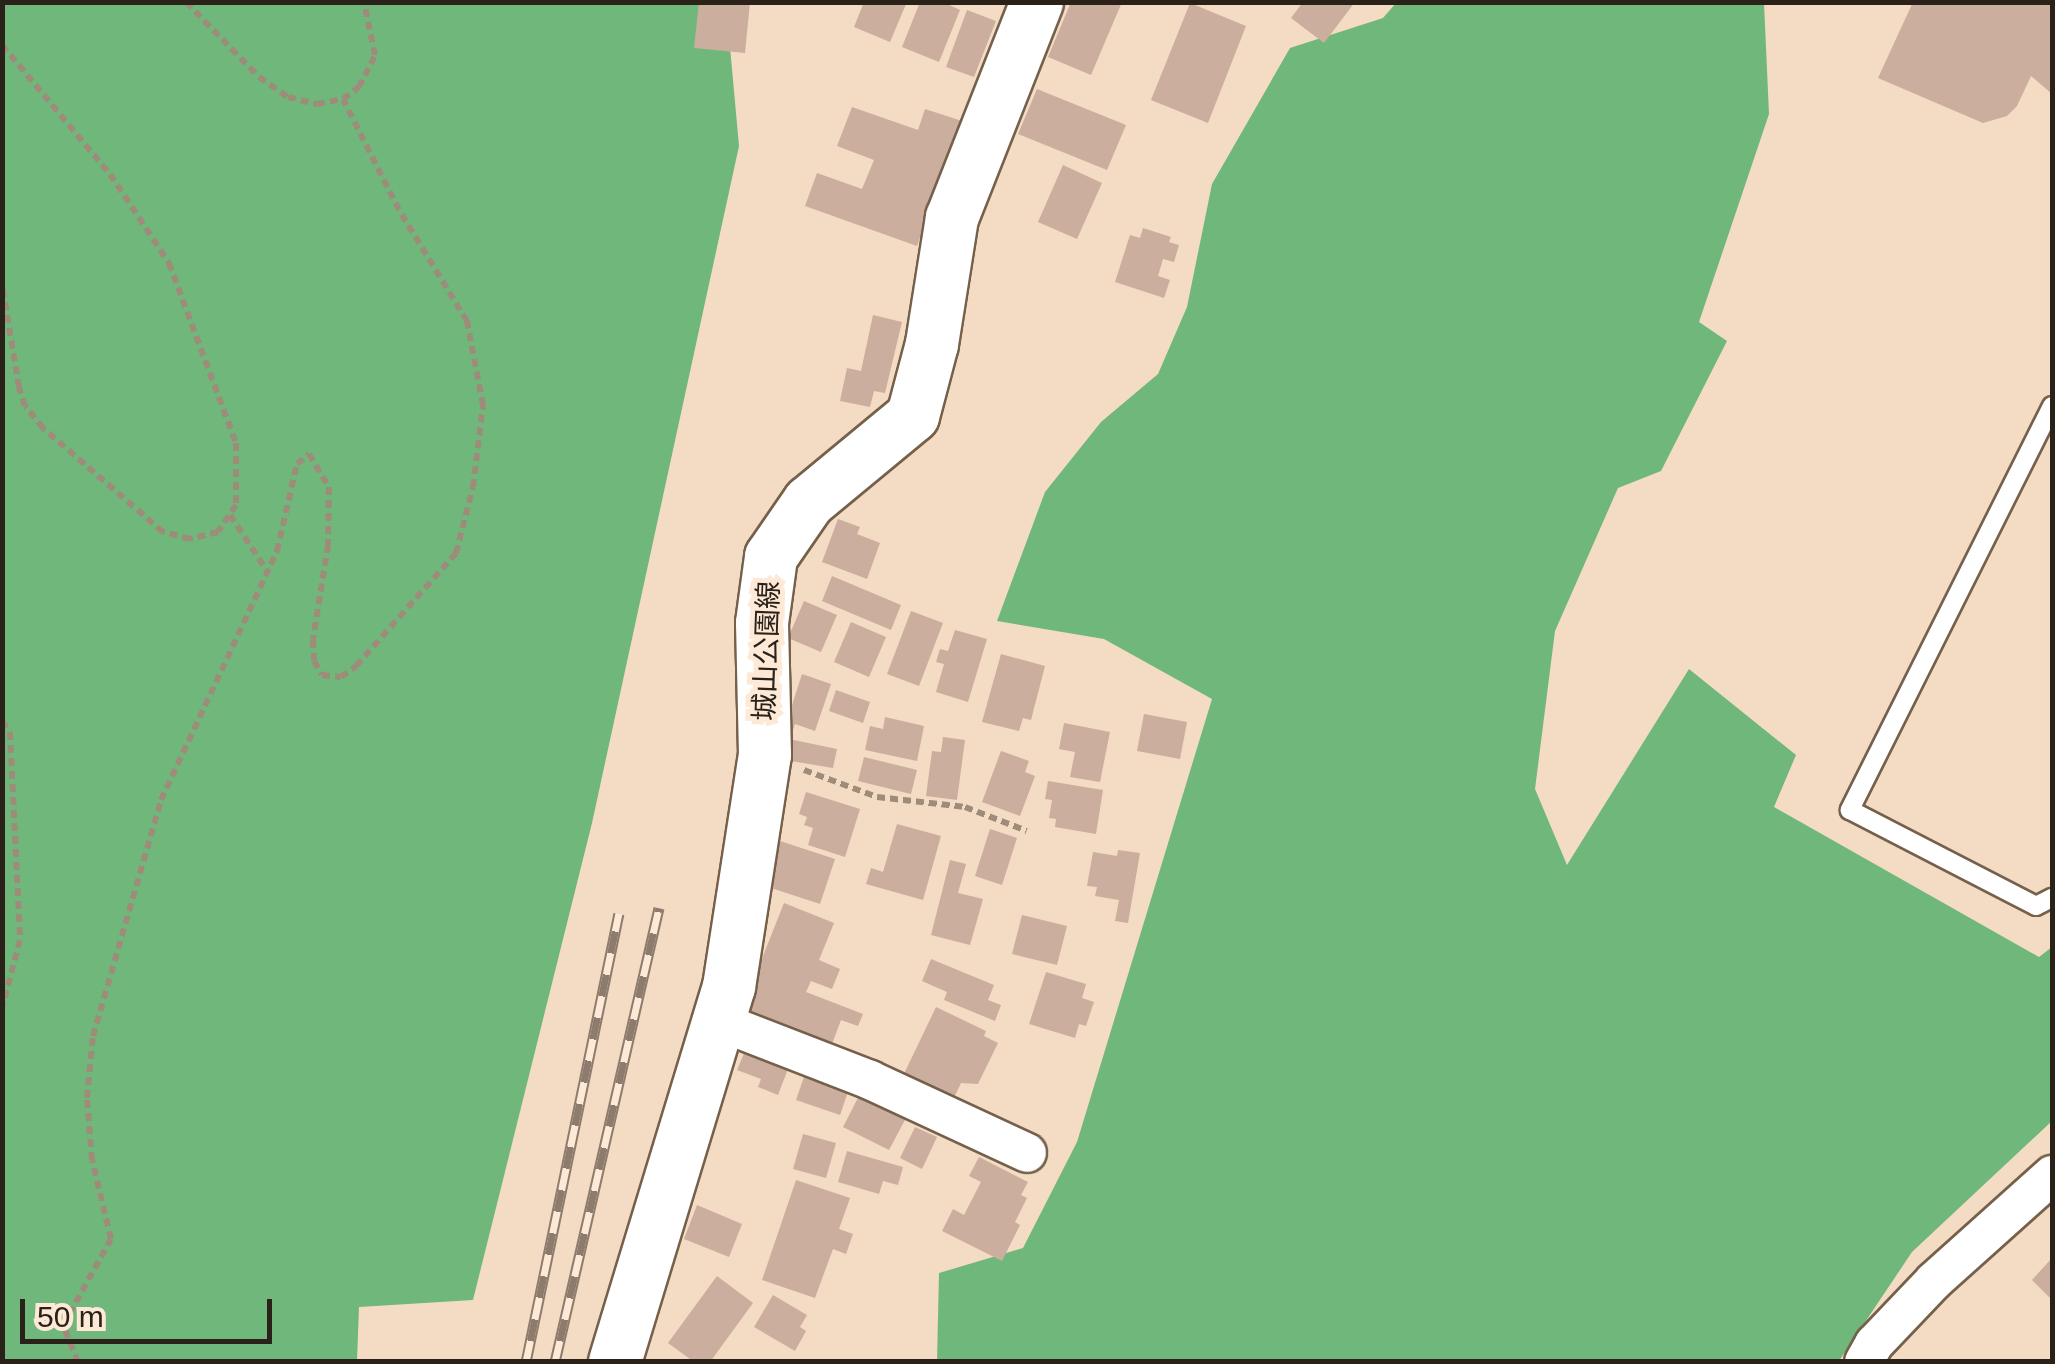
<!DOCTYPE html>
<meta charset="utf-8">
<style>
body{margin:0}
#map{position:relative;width:2055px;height:1364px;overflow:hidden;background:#f4dbc3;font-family:Helvetica,"Noto Sans JP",sans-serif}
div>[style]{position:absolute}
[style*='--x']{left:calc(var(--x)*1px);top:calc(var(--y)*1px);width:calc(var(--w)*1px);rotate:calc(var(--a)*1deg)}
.forest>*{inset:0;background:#70b77b}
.building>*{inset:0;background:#cbae9d}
.path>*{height:6px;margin-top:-3px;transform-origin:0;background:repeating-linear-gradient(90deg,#9e8c7a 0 8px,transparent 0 13px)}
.roads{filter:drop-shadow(2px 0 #75604b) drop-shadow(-2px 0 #75604b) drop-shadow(0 2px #75604b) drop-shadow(0 -2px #75604b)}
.lane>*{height:18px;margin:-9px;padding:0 9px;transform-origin:9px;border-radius:9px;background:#fff}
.street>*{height:38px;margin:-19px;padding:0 19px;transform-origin:19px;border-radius:19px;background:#fff}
.secondary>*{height:52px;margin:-26px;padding:0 26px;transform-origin:26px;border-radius:26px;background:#fff}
.rail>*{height:11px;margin-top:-5.5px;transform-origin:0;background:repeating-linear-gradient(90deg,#fde9d6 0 22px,#8d7c6d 0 44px);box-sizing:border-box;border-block:2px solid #8d7c6d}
span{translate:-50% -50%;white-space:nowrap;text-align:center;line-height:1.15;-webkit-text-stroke:10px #fde9d6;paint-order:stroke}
.street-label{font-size:28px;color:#2a2119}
.frame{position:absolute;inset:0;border:5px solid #2a2119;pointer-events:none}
.scale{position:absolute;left:20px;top:1299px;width:252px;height:45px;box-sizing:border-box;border:5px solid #2a2119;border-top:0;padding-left:12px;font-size:30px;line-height:35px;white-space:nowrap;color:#2a2119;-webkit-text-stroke:8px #fde9d6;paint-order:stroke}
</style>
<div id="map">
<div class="forest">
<div style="clip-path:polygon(3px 3px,726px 3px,739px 146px,592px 823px,473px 1300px,359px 1307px,357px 1361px,3px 1362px)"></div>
<div style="clip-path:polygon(1396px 3px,1764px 3px,1769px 114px,1699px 322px,1727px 341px,1661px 471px,1618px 488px,1555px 631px,1535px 789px,1567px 865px,1689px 669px,1796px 755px,1774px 807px,2039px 957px,2052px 947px,2052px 1121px,1912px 1252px,1839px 1361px,937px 1362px,939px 1273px,1023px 1248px,1077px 1142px,1212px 699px,1104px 639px,997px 621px,1045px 492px,1101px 422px,1158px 374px,1187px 307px,1212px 184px,1290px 48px,1383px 18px)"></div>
</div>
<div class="building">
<div style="clip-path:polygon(699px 2px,750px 2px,745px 53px,694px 48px)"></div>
<div style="clip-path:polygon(864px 2px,906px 4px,890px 42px,854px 27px)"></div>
<div style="clip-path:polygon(920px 2px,943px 2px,960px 10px,939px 62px,902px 47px)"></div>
<div style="clip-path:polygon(1071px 2px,1122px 2px,1091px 75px,1048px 57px)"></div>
<div style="clip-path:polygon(1303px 2px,1355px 2px,1324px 43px,1291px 18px)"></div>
<div style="clip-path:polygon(1913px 2px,2052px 2px,2052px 94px,2031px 76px,2017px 106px,2007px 116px,1983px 123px,1878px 78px)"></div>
<div style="clip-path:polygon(1190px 3px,1246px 26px,1208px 123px,1151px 100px)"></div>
<div style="clip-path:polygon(967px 10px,996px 21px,974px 77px,946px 67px)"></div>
<div style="clip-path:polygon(1037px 89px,1126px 125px,1107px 170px,1018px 134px)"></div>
<div style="clip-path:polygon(852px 107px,918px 130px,925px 109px,962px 121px,917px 246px,805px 206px,817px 173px,862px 189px,874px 160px,837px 146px)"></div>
<div style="clip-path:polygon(1063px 165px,1102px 183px,1077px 239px,1038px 222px)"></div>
<div style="clip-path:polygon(1143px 228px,1171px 237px,1169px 242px,1179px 245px,1174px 262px,1163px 259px,1158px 276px,1170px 280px,1164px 298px,1115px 282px,1130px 235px,1140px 238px)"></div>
<div style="clip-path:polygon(873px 315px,902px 322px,885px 393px,874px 391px,870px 407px,840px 401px,847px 368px,861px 371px)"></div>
<div style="clip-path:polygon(838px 519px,860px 527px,857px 534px,880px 543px,867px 579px,822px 562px)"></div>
<div style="clip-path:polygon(832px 576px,901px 605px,891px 630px,822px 601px)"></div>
<div style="clip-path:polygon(804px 601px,837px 615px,821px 652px,788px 638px)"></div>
<div style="clip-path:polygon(911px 611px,943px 623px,919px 686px,887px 674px)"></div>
<div style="clip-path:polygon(851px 622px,886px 637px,869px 677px,834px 662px)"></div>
<div style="clip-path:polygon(955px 630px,987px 639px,968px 702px,936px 692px,944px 664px,936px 662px,940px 649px,948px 651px)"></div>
<div style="clip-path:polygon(1001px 654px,1045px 666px,1031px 720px,1023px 718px,1019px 731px,982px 722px)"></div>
<div style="clip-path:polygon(802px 674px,831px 684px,815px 731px,795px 724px,793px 730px,785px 727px)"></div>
<div style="clip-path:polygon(836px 690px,870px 702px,863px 723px,829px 711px)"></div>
<div style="clip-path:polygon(1144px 714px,1187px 722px,1180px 759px,1137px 751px)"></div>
<div style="clip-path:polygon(885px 717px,924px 726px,917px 761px,865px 750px,870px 726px,883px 729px)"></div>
<div style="clip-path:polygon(1064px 723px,1110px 732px,1100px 782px,1070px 777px,1075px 752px,1059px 749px)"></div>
<div style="clip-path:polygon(943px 737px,965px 740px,957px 800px,926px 796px,932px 751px,941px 752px)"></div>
<div style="clip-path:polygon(789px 739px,837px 749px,833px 768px,785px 760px)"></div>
<div style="clip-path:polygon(1001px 751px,1029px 761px,1025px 772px,1035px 776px,1020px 816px,982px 802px)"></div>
<div style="clip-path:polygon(864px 757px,917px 770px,911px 794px,858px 781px)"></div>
<div style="clip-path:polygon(1048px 781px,1103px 790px,1096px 834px,1055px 827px,1056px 819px,1049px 818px,1052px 800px,1045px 799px)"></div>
<div style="clip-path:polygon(806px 792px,860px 809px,845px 857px,808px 845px,813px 828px,804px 825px,807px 817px,799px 814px)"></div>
<div style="clip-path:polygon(897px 824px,941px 836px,923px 900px,866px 884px,871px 868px,883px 872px)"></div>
<div style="clip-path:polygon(990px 829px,1017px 838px,1002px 885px,975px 876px)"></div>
<div style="clip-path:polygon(780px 841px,835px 859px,820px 904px,765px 886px)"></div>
<div style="clip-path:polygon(1118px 850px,1140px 853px,1128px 923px,1115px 921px,1119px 900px,1095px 896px,1097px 887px,1087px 886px,1093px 852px,1117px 856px)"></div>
<div style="clip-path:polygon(950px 860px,966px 864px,958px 893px,983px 899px,970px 945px,931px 935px)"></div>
<div style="clip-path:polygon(784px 903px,834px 923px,819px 960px,840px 969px,832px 989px,811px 981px,806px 992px,863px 1014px,858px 1026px,841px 1020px,832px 1044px,742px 1009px)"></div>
<div style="clip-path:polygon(1022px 915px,1067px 926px,1057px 965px,1012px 954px)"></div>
<div style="clip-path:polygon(931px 959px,994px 985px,988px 1000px,1001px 1005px,995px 1021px,944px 1000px,947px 992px,922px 981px)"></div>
<div style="clip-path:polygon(1046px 972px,1086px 984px,1082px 998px,1094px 1002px,1086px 1026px,1079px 1024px,1075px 1038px,1029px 1024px)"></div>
<div style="clip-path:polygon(936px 1007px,986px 1031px,984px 1036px,998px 1043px,978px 1084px,961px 1083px,952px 1102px,902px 1078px)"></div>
<div style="clip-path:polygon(748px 1044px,791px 1061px,778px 1095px,758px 1087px,761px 1079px,737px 1070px)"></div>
<div style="clip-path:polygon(807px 1068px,851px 1083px,840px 1115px,796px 1100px)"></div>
<div style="clip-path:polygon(860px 1094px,906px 1118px,889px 1150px,843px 1127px)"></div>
<div style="clip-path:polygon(915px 1127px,937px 1137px,922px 1169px,900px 1158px)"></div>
<div style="clip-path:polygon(803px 1134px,836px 1143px,826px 1178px,793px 1169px)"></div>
<div style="clip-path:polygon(847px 1151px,903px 1167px,898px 1185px,883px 1181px,879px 1194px,838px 1182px)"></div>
<div style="clip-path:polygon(979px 1157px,1028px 1182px,1021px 1195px,1027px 1198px,1015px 1222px,1020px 1225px,1002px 1261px,942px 1231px,953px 1209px,964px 1215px,981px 1182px,969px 1176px)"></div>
<div style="clip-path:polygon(796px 1180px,850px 1198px,839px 1229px,853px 1234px,846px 1254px,833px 1249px,815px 1298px,762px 1280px)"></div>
<div style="clip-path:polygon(697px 1205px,742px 1224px,729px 1257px,684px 1239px)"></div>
<div style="clip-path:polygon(2052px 1258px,2052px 1300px,2032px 1280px)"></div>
<div style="clip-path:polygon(717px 1276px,753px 1303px,710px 1362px,694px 1362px,668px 1343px)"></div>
<div style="clip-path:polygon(773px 1295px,807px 1315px,800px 1327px,806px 1331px,795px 1351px,754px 1327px)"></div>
</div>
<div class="path">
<div style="--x:186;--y:2;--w:105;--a:45.8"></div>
<div style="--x:259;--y:77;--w:35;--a:35"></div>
<div style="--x:288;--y:97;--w:30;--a:14"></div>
<div style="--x:317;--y:104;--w:26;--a:-11"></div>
<div style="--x:2;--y:45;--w:168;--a:50.1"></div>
<div style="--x:110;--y:174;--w:107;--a:56.5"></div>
<div style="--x:169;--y:263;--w:192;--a:69.6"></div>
<div style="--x:236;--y:443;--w:62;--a:90"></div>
<div style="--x:236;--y:505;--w:32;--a:124"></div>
<div style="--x:218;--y:532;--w:29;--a:166"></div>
<div style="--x:190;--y:539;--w:28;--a:-165"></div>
<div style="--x:163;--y:532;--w:159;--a:-139.1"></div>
<div style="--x:43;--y:428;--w:28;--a:-129"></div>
<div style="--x:25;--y:406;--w:20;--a:-108"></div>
<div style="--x:19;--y:387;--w:104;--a:-99.4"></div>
<div style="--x:230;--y:515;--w:67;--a:56.5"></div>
<div style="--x:2;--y:721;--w:14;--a:54"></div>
<div style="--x:10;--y:732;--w:208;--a:87.2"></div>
<div style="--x:20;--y:940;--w:70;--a:104.8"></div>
<div style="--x:804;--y:770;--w:78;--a:20.3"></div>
<div style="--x:877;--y:797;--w:89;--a:6.5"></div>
<div style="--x:965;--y:807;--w:66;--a:21.2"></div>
<div style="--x:78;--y:1362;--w:40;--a:-112"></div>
<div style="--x:63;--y:1325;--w:98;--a:-60.8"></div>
<div style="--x:111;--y:1239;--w:81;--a:-103.5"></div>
<div style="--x:92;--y:1160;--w:62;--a:-94.6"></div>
<div style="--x:87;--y:1098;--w:62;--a:-84.5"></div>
<div style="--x:93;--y:1036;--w:246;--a:-73.9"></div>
<div style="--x:161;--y:800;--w:275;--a:-65"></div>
<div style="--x:277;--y:551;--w:89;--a:-77.1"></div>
<div style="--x:297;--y:464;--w:16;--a:-40"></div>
<div style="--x:309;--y:454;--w:39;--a:59"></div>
<div style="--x:329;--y:487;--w:58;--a:91"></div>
<div style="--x:328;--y:545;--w:96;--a:99"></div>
<div style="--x:313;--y:640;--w:21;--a:87"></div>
<div style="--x:314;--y:661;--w:16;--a:60"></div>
<div style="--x:322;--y:675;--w:19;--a:6"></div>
<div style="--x:341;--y:677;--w:19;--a:-36"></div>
<div style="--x:356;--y:666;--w:151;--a:-48.5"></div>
<div style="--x:456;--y:553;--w:68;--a:-75.6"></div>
<div style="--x:473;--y:487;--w:83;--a:-83"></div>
<div style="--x:483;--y:405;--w:86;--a:-100.8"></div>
<div style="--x:467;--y:321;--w:130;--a:-121.5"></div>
<div style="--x:399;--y:210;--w:124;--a:-116.8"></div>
<div style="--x:343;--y:99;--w:20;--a:-37"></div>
<div style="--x:359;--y:87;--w:36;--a:-63"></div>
<div style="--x:375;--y:55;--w:54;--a:-101.7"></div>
</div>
<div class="roads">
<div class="lane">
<div style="--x:2052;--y:406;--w:452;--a:116.6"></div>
<div style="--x:1850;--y:810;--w:209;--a:27.3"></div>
<div style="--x:2036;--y:906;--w:18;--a:-27"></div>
</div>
<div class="street">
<div style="--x:718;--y:1021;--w:163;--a:21.2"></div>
<div style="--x:870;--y:1080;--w:173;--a:24.9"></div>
<div style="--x:1864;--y:1362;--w:21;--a:-61"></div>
<div style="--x:1874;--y:1344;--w:87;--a:-46.4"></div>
<div style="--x:1934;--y:1281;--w:159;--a:-41.9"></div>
</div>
<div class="secondary">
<div style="--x:615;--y:1362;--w:392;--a:-73.1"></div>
<div style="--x:729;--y:987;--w:235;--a:-81.2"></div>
<div style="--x:765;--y:755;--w:132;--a:-91.3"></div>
<div style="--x:762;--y:623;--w:67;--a:-82.2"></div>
<div style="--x:771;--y:557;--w:67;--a:-55.4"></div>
<div style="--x:809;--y:502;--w:135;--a:-39.6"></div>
<div style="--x:913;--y:416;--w:74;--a:-75.2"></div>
<div style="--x:932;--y:344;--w:128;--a:-81"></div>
<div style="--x:952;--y:218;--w:232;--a:-68.5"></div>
</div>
</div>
<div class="rail">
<div style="--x:526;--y:1362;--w:458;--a:-78.3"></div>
<div style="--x:555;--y:1362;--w:466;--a:-77.1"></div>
</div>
<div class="street-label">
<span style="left:767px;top:651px;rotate:-88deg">城山公園線</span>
</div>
<div class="frame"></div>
<div class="scale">50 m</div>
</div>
